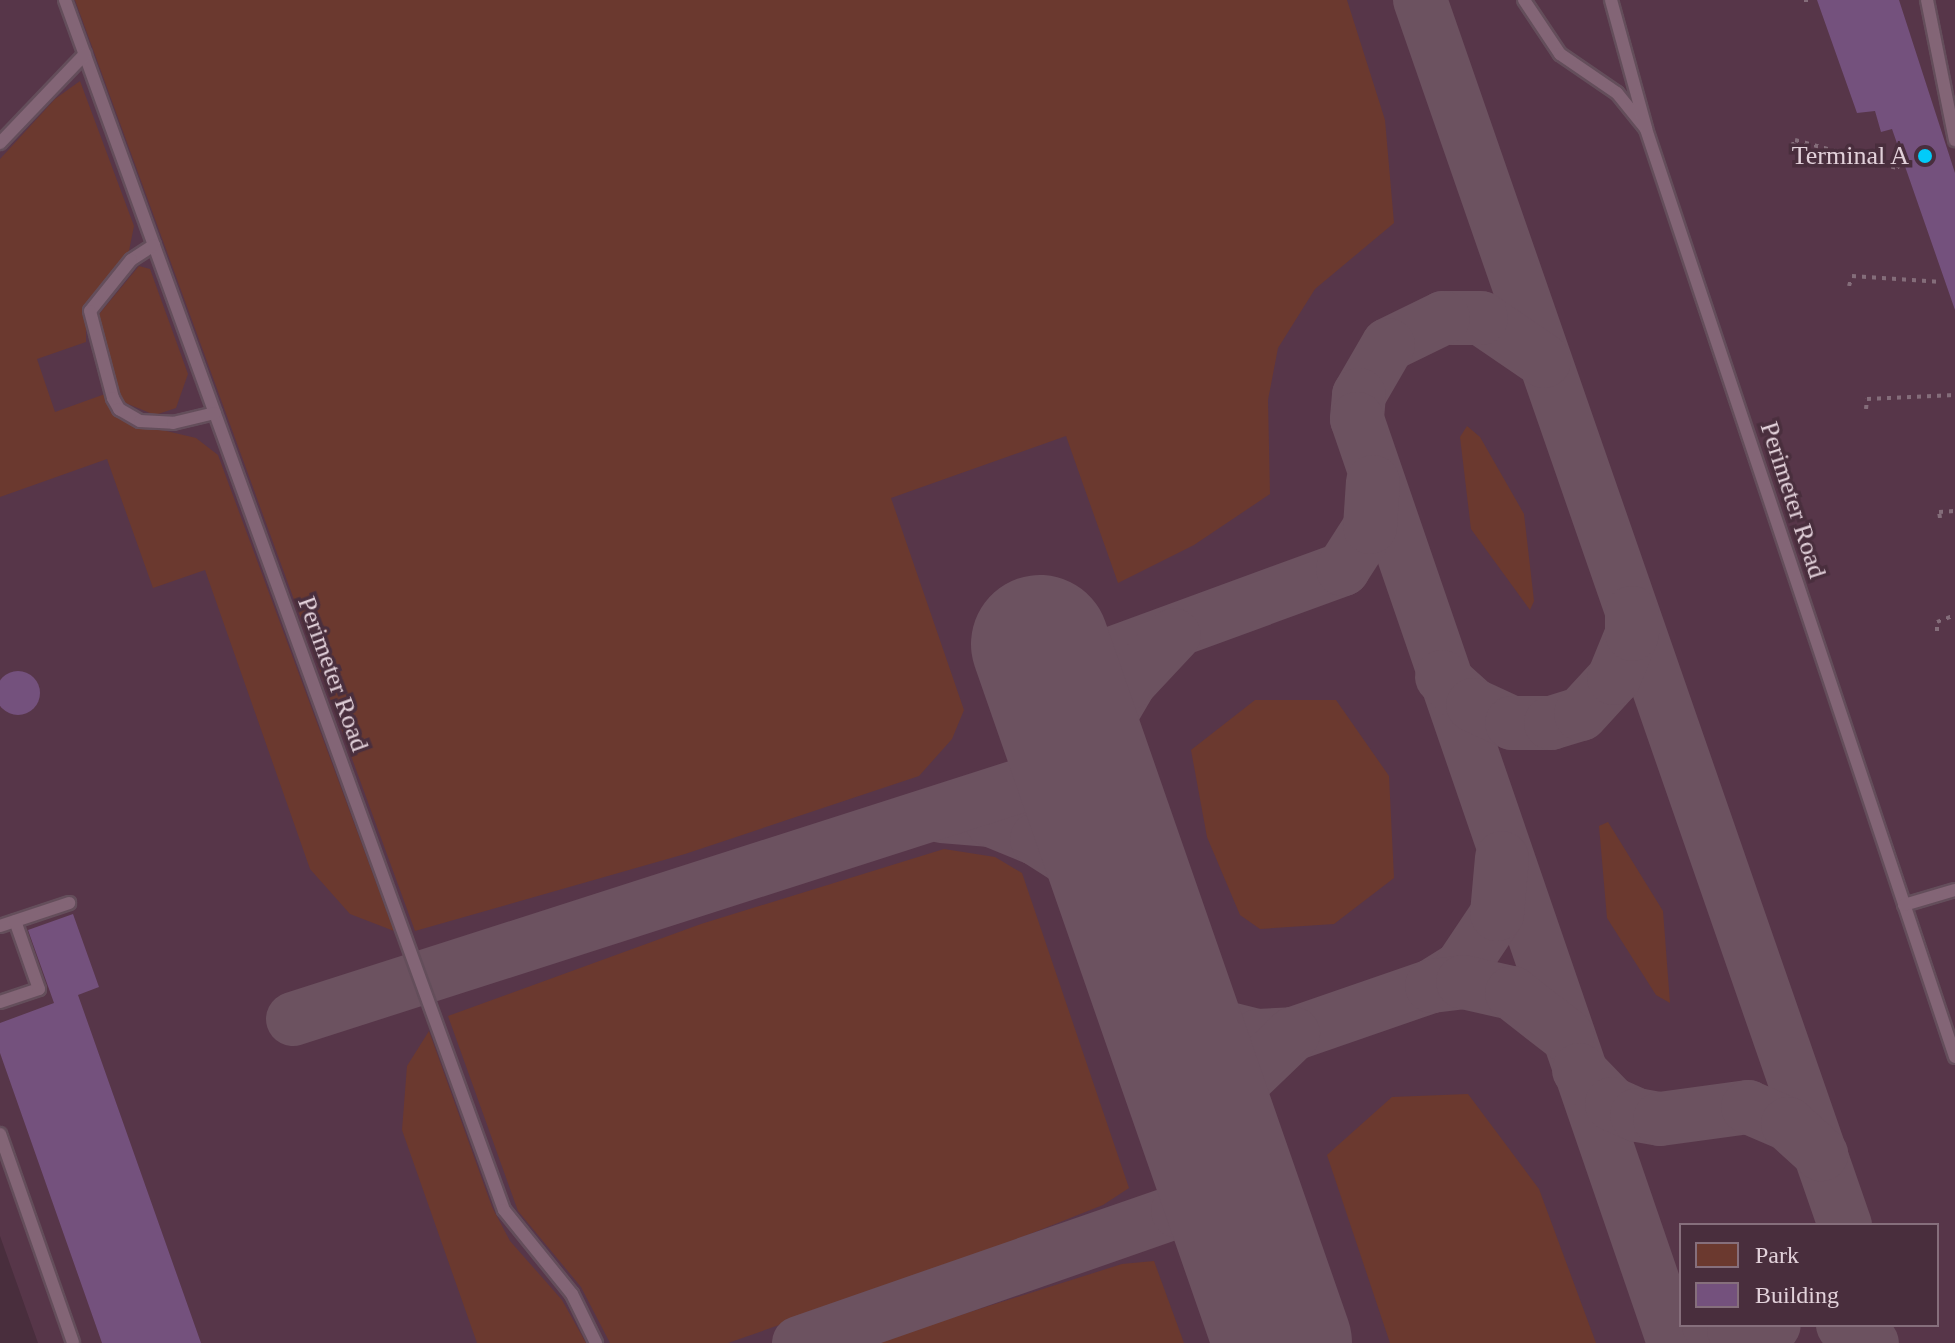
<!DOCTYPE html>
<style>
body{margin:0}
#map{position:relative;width:1955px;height:1343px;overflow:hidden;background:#492e3d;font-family:Georgia,serif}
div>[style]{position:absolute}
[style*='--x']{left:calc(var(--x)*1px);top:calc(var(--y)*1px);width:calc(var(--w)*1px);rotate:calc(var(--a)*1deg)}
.built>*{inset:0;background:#573649}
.green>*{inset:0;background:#6b392f}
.taxiway>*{height:54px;margin:-27px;padding:0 27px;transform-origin:27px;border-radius:27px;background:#6c5260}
.runway>*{height:138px;margin:-69px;padding:0 69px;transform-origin:69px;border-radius:69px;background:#6c5260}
.building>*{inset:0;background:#74517d}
.round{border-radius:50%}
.path>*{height:4px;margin-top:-2px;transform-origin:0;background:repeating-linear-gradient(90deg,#846d7a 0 4px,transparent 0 10px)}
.roads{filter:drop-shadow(2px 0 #644e5b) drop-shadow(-2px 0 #644e5b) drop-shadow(0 2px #644e5b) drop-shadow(0 -2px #644e5b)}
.service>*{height:12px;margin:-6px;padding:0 6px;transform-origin:6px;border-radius:6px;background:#836576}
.dots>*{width:22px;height:22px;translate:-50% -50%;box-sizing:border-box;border:4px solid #492e3d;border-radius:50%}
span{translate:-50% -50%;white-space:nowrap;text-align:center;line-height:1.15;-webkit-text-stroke:7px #492e3d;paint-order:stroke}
.poi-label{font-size:26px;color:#e2d1da}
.right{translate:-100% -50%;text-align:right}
.street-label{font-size:26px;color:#e2d1da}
.legend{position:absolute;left:1679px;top:1223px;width:260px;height:104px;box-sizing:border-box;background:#492e3d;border:2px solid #866f7c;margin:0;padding:10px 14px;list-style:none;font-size:24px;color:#e2d1da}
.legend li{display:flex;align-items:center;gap:16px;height:40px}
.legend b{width:40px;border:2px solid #866f7c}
</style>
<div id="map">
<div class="built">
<div style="clip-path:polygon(evenodd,0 0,1955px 0,1955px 1343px,38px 1343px,0 1236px,0 0,1681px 1225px,1937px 1225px,1937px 1325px,1681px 1325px,1681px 1225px)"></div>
</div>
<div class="green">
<div style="clip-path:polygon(75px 0,1347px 0,1385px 120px,1394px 223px,1315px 289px,1278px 348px,1268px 400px,1270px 494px,1194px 545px,1118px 583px,1066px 436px,891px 498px,964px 710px,952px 739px,919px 776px,685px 854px,415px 931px)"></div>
<div style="clip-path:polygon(80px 81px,134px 226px,129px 251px,86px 304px,86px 342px,37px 359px,55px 412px,105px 394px,124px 421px,196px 438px,218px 455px,394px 931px,350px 914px,310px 869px,205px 570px,153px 588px,107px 459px,0 497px,0 159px,55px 99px)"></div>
<div style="clip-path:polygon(139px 266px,150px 269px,188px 374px,176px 408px,155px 415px,123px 402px,95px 319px)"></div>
<div style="clip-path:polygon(1467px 426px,1480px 437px,1524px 514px,1534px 601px,1530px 610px,1471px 529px,1460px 437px)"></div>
<div style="clip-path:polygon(1255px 700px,1336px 700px,1389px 776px,1394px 878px,1334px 924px,1260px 929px,1240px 915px,1207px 837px,1191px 750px)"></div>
<div style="clip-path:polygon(1608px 822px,1663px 911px,1670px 1003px,1656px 995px,1607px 918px,1599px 826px)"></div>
<div style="clip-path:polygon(944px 849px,995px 857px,1022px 873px,1129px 1188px,1103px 1205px,959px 1262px,728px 1343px,610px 1343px,581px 1287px,518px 1211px,448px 1016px,701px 924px)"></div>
<div style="clip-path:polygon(429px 1031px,492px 1207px,510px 1241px,562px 1300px,586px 1343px,477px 1343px,402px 1130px,407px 1066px)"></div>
<div style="clip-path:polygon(1468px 1094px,1539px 1189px,1596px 1343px,1390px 1343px,1327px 1155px,1392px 1097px)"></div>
<div style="clip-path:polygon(1154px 1261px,1184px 1343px,872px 1343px,1122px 1264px)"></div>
</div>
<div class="taxiway">
<div style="--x:1420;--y:0;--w:1297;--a:70.87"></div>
<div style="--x:1544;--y:361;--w:76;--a:-145.7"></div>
<div style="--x:1481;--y:318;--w:38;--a:180"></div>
<div style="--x:1443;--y:318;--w:61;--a:153.9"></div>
<div style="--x:1388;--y:345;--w:58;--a:120.1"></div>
<div style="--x:1359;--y:395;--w:24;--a:95"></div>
<div style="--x:1357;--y:419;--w:977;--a:71.06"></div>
<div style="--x:1051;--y:676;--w:311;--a:-20.1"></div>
<div style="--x:1343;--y:569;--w:50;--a:-57.3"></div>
<div style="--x:1370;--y:527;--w:45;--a:-86.2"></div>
<div style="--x:1442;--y:677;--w:42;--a:42.1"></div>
<div style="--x:1473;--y:705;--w:43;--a:24.8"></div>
<div style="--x:1512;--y:723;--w:39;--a:0"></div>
<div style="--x:1551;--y:723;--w:31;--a:-17"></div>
<div style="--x:1581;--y:714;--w:49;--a:-47.5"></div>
<div style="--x:1614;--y:678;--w:48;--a:-67.8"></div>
<div style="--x:1632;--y:634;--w:21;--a:-90"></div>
<div style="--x:1095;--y:801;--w:38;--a:-90"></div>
<div style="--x:1095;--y:763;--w:41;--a:-74.6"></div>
<div style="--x:1106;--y:723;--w:48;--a:-59.7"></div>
<div style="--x:1130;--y:682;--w:64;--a:-46.9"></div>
<div style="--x:942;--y:816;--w:49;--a:4.7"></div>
<div style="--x:991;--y:820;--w:50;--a:22.4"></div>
<div style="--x:1037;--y:839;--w:72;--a:32.6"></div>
<div style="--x:1098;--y:878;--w:54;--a:46.5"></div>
<div style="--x:1154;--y:971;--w:40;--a:47"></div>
<div style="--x:1181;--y:1000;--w:52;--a:32.5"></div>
<div style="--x:1225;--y:1028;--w:34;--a:14"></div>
<div style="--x:1258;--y:1036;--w:35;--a:-3"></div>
<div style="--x:1293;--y:1034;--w:147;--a:-19.1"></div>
<div style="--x:1432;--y:986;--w:34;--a:-32"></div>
<div style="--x:1461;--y:968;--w:65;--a:-56.3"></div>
<div style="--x:1497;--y:914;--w:56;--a:-84.9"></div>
<div style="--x:1432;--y:986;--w:31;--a:-7"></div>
<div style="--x:1463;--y:982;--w:50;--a:12.7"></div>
<div style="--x:1512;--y:993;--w:70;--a:38"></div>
<div style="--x:293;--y:1019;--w:829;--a:-17.78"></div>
<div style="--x:1579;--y:1070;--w:47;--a:45.9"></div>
<div style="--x:1612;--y:1104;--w:27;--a:24"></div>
<div style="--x:1637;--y:1115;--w:23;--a:10"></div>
<div style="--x:1660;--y:1119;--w:89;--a:-7.8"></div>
<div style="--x:1748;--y:1107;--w:43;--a:23"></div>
<div style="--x:1788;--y:1124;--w:45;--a:42.3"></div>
<div style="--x:1224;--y:1174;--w:63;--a:-85.5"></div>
<div style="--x:1229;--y:1111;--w:31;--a:-65"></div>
<div style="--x:1242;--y:1083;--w:71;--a:-43.9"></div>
<div style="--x:1709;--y:1325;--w:25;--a:11"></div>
<div style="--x:1734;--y:1330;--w:40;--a:-7.1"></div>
<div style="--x:1843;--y:1325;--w:34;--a:32"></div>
<div style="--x:799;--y:1343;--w:401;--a:-19.2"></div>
<div style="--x:1178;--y:1211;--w:29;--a:2"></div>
<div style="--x:1207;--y:1212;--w:20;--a:24"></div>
<div style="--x:1225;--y:1220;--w:60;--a:56.6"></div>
</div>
<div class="runway">
<div style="--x:1040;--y:644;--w:740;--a:70.83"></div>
</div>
<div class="building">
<div style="clip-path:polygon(1817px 0,1899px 0,1955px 173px,1955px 310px,1892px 129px,1881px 132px,1875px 111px,1857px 113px)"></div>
<div class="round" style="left:-4px;top:671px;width:44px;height:44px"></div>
<div style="clip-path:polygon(73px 914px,99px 987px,78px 995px,201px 1343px,102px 1343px,0 1053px,0 1023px,54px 1003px,28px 930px)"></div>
</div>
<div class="path">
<div style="--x:1804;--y:0;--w:9;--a:0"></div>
<div style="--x:1792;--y:146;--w:7;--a:-63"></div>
<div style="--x:1795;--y:140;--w:106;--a:15.4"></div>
<div style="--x:1897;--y:168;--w:9;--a:-54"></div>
<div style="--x:1849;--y:286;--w:10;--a:-73"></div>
<div style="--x:1852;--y:276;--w:90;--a:3.8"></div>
<div style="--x:1866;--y:409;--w:10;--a:-84"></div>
<div style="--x:1867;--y:399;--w:88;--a:-2.6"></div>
<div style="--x:1940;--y:518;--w:6;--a:-99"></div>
<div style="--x:1939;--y:512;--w:16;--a:-4"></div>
<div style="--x:1937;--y:631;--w:9;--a:-90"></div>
<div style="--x:1937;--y:622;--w:19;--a:-21"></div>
</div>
<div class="roads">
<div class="service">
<div style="--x:65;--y:0;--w:1287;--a:70.06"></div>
<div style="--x:504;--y:1210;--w:108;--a:51"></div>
<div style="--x:572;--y:1294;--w:55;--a:63.9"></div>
<div style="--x:1524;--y:0;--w:65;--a:56.3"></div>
<div style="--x:1560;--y:54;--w:69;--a:34.4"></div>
<div style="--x:1617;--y:93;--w:46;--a:51.1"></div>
<div style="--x:1646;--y:129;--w:978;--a:71.58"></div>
<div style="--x:1611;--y:0;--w:133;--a:74.7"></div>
<div style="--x:1927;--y:0;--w:143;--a:78.7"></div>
<div style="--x:0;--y:143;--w:123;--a:-46.3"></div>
<div style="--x:154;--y:245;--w:27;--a:147"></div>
<div style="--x:131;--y:260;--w:65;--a:128.8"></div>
<div style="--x:90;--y:311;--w:90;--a:75.2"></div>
<div style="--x:113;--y:398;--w:13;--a:61"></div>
<div style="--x:119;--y:409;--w:24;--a:30"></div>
<div style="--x:140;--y:421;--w:33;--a:3"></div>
<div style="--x:173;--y:423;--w:43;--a:-13.4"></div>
<div style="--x:1904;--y:905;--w:53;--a:-16.4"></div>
<div style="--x:0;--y:926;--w:73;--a:-18.4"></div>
<div style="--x:0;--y:1002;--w:41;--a:-18.4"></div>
<div style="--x:39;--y:989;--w:72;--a:-109.4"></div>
<div style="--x:0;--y:1134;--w:221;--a:70.7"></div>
</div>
</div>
<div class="dots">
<div style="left:1925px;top:156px;background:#02cbf9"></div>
</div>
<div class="poi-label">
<span class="right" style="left:1909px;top:156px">Terminal A</span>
</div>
<div class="street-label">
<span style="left:1793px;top:500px;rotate:72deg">Perimeter Road</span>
<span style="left:333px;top:674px;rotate:70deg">Perimeter Road</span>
</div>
<ul class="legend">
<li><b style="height:22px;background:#6b392f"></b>Park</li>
<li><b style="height:22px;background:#74517d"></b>Building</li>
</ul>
</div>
